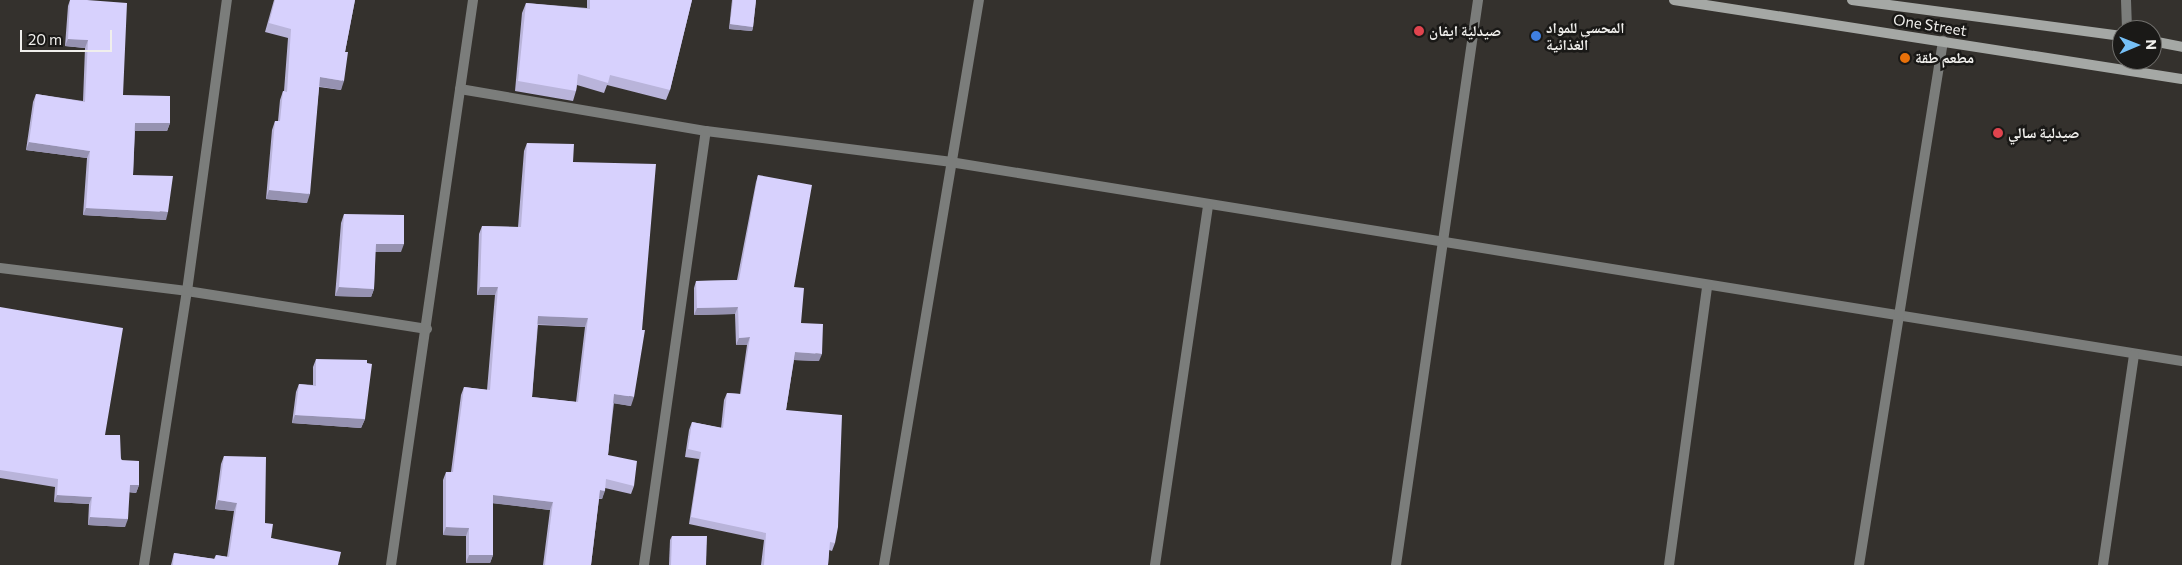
<!DOCTYPE html>
<meta charset="utf-8">
<style>
body{margin:0}
#map{position:relative;width:2182px;height:565px;overflow:hidden;background:#34312d;font-family:Commissioner,"Noto Naskh Arabic",sans-serif}
div>[style]{position:absolute}
[style*='--x']{left:calc(var(--x)*1px);top:calc(var(--y)*1px);width:calc(var(--w)*1px);rotate:calc(var(--a)*1deg)}
.street>*{height:10px;margin:-5px;padding:0 5px;transform-origin:5px;border-radius:5px;background:#7b7d7b}
.secondary>*{height:10px;margin:-5px;padding:0 5px;transform-origin:5px;border-radius:5px;background:#a5a8a5}
.wall>*{inset:0;background:#b9b4da}
.shaded-wall>*{inset:0;background:#9692b1}
.building>*{inset:0;background:#d7d1fd}
.dots>*{width:14px;height:14px;translate:-50% -50%;box-sizing:border-box;border:2px solid #1a1917;border-radius:50%}
span{translate:-50% -50%;white-space:nowrap;text-align:center;line-height:1.15;-webkit-text-stroke:5px #1a1917;paint-order:stroke}
.street-label{font-size:15px;color:#f0efec}
.poi-label{font-size:15px;color:#f0efec;font-weight:700}
.left{translate:0 -50%;text-align:left}
.north{position:absolute;left:2112px;top:20px;width:50px;height:50px;box-sizing:border-box;background:#1a1917;border:1px solid #706f6c;border-radius:50%;rotate:89deg;font-size:14px;font-weight:700;line-height:20px;text-align:center;color:#f0efec}
.north::after{content:'';display:block;margin:auto;width:18px;height:22px;background:#76c0f7;clip-path:polygon(50% 0,100% 100%,50% 72%,0 100%)}
.scale{position:absolute;left:20px;top:30px;width:92px;height:22px;box-sizing:border-box;border:2px solid #f0efec;border-top:0;padding-left:6px;font-size:15px;line-height:18px;white-space:nowrap;color:#f0efec;-webkit-text-stroke:4px #1a1917;paint-order:stroke}
</style>
<div id="map">
<div class="street">
<div style="--x:2126;--y:0;--w:30;--a:88"></div>
<div style="--x:460;--y:89;--w:250;--a:9.7"></div>
<div style="--x:706;--y:131;--w:246;--a:7.2"></div>
<div style="--x:950;--y:162;--w:1248;--a:9.18"></div>
<div style="--x:0;--y:268;--w:188;--a:7"></div>
<div style="--x:187;--y:291;--w:243;--a:9"></div>
<div style="--x:144;--y:565;--w:277;--a:-81.1"></div>
<div style="--x:187;--y:291;--w:294;--a:-82.2"></div>
<div style="--x:391;--y:565;--w:571;--a:-81.74"></div>
<div style="--x:644;--y:565;--w:438;--a:-81.9"></div>
<div style="--x:884;--y:565;--w:573;--a:-80.46"></div>
<div style="--x:1155;--y:565;--w:363;--a:-81.6"></div>
<div style="--x:1396;--y:565;--w:571;--a:-81.74"></div>
<div style="--x:1669;--y:565;--w:281;--a:-82.2"></div>
<div style="--x:1859;--y:565;--w:531;--a:-80.89"></div>
<div style="--x:2103;--y:565;--w:212;--a:-81.6"></div>
</div>
<div class="secondary">
<div style="--x:1674;--y:0;--w:514;--a:8.84"></div>
<div style="--x:1852;--y:0;--w:272;--a:7.6"></div>
<div style="--x:2152;--y:41;--w:31;--a:11"></div>
</div>
<div class="wall">
<div style="clip-path:polygon(70px 0,87px 0,123px 95px,170px 123px,167px 131px,135px 131px,133px 175px,166px 220px,83px 215px,87px 158px,26px 150px,33px 102px,36px 94px,83px 101px,85px 48px,65px 46px,68px 6px)"></div>
<div style="clip-path:polygon(274px 0,355px 0,345px 52px,341px 90px,319px 87px,307px 203px,266px 199px,272px 130px,275px 121px,278px 121px,280px 100px,283px 91px,284px 91px,288px 38px,265px 32px)"></div>
<div style="clip-path:polygon(587px 0,692px 0,670px 90px,666px 100px,607px 85px,604px 93px,577px 85px,576px 91px,573px 101px,515px 91px,522px 13px,526px 3px,587px 8px)"></div>
<div style="clip-path:polygon(732px 0,756px 0,753px 27px,752px 31px,729px 29px)"></div>
<div style="clip-path:polygon(evenodd,527px 143px,573px 162px,631px 406px,614px 403px,608px 455px,634px 486px,631px 494px,605px 488px,602px 499px,599px 499px,591px 565px,543px 565px,550px 510px,493px 503px,493px 555px,490px 563px,466px 563px,466px 536px,443px 535px,443px 480px,446px 472px,451px 472px,461px 395px,464px 387px,487px 390px,495px 295px,477px 295px,479px 234px,482px 226px,518px 227px,524px 151px,527px 143px,538px 325px,585px 327px,576px 402px,532px 397px,538px 325px)"></div>
<div style="clip-path:polygon(758px 175px,794px 287px,801px 323px,819px 361px,794px 360px,786px 410px,835px 543px,832px 551px,829px 550px,828px 565px,761px 565px,764px 540px,689px 524px,699px 459px,685px 457px,689px 430px,692px 422px,721px 428px,724px 400px,727px 393px,740px 394px,747px 345px,736px 345px,735px 314px,694px 315px,694px 288px,696px 281px,737px 280px,756px 182px)"></div>
<div style="clip-path:polygon(344px 214px,401px 252px,375px 252px,374px 289px,371px 297px,335px 296px,341px 223px)"></div>
<div style="clip-path:polygon(0 307px,105px 435px,139px 485px,136px 493px,129px 492px,125px 527px,88px 525px,89px 504px,54px 502px,55px 487px,0 478px)"></div>
<div style="clip-path:polygon(316px 359px,365px 419px,361px 428px,292px 423px,296px 392px,299px 384px,313px 385px,313px 367px)"></div>
<div style="clip-path:polygon(224px 456px,265px 523px,271px 538px,338px 565px,171px 565px,174px 553px,214px 559px,216px 555px,227px 557px,234px 511px,215px 509px,221px 464px)"></div>
<div style="clip-path:polygon(672px 536px,706px 565px,669px 565px,670px 540px)"></div>
</div>
<div class="shaded-wall">
<div style="clip-path:polygon(730px 24px,753px 27px,752px 31px,729px 29px)"></div>
<div style="clip-path:polygon(68px 39px,88px 40px,85px 48px,65px 46px)"></div>
<div style="clip-path:polygon(320px 77px,344px 81px,341px 90px,317px 86px)"></div>
<div style="clip-path:polygon(135px 123px,170px 123px,167px 131px,132px 131px)"></div>
<div style="clip-path:polygon(29px 142px,90px 151px,87px 158px,26px 150px)"></div>
<div style="clip-path:polygon(269px 190px,310px 194px,307px 203px,266px 199px)"></div>
<div style="clip-path:polygon(86px 208px,168px 212px,166px 220px,83px 215px)"></div>
<div style="clip-path:polygon(376px 244px,404px 244px,401px 252px,373px 252px)"></div>
<div style="clip-path:polygon(339px 287px,374px 289px,371px 297px,335px 296px)"></div>
<div style="clip-path:polygon(480px 287px,498px 287px,495px 295px,477px 295px)"></div>
<div style="clip-path:polygon(738px 307px,735px 314px,694px 315px,697px 308px)"></div>
<div style="clip-path:polygon(538px 316px,588px 318px,585px 327px,535px 324px)"></div>
<div style="clip-path:polygon(750px 337px,747px 345px,736px 345px,739px 338px)"></div>
<div style="clip-path:polygon(795px 352px,822px 354px,819px 361px,793px 360px)"></div>
<div style="clip-path:polygon(614px 394px,634px 397px,631px 406px,611px 403px)"></div>
<div style="clip-path:polygon(295px 415px,365px 419px,361px 428px,292px 423px)"></div>
<div style="clip-path:polygon(130px 485px,139px 485px,136px 493px,127px 492px)"></div>
<div style="clip-path:polygon(600px 490px,605px 491px,602px 499px,597px 498px)"></div>
<div style="clip-path:polygon(57px 495px,92px 497px,89px 504px,54px 502px)"></div>
<div style="clip-path:polygon(493px 495px,553px 502px,550px 510px,490px 503px)"></div>
<div style="clip-path:polygon(218px 500px,237px 503px,234px 511px,215px 509px)"></div>
<div style="clip-path:polygon(90px 517px,128px 519px,125px 527px,88px 525px)"></div>
<div style="clip-path:polygon(446px 527px,469px 528px,466px 536px,443px 535px)"></div>
<div style="clip-path:polygon(469px 555px,493px 555px,490px 563px,466px 563px)"></div>
</div>
<div class="building">
<div style="clip-path:polygon(70px 0,87px 0,127px 3px,123px 95px,170px 96px,170px 123px,135px 123px,133px 175px,173px 176px,168px 212px,86px 208px,90px 151px,29px 142px,36px 94px,85px 102px,88px 40px,68px 39px)"></div>
<div style="clip-path:polygon(275px 0,355px 0,345px 52px,348px 52px,344px 81px,320px 77px,310px 194px,269px 190px,275px 121px,280px 121px,283px 91px,287px 92px,291px 29px,269px 23px)"></div>
<div style="clip-path:polygon(590px 0,692px 0,670px 90px,610px 75px,608px 83px,578px 74px,576px 91px,518px 81px,526px 3px,590px 9px)"></div>
<div style="clip-path:polygon(733px 0,756px 0,753px 27px,730px 24px)"></div>
<div style="clip-path:polygon(evenodd,527px 143px,574px 144px,573px 162px,656px 164px,642px 330px,645px 330px,634px 397px,614px 394px,608px 455px,637px 461px,634px 486px,606px 479px,605px 491px,600px 490px,591px 565px,545px 565px,553px 502px,493px 495px,493px 555px,469px 555px,469px 528px,446px 527px,446px 472px,453px 472px,464px 387px,490px 390px,498px 287px,480px 287px,482px 226px,521px 227px,527px 143px,538px 316px,588px 318px,578px 402px,532px 397px,538px 316px)"></div>
<div style="clip-path:polygon(758px 175px,812px 185px,794px 287px,804px 288px,801px 323px,823px 324px,822px 354px,795px 352px,786px 410px,842px 415px,838px 527px,835px 543px,830px 542px,828px 565px,764px 565px,766px 533px,691px 517px,701px 452px,688px 449px,692px 422px,723px 428px,727px 393px,741px 394px,750px 337px,739px 338px,738px 307px,697px 308px,696px 281px,739px 280px)"></div>
<div style="clip-path:polygon(344px 214px,404px 215px,404px 244px,376px 244px,374px 289px,339px 287px)"></div>
<div style="clip-path:polygon(0 307px,123px 328px,105px 435px,120px 435px,121px 460px,139px 461px,139px 485px,130px 485px,128px 519px,90px 517px,92px 497px,57px 495px,58px 479px,0 470px)"></div>
<div style="clip-path:polygon(316px 359px,367px 360px,367px 363px,372px 364px,365px 419px,295px 415px,299px 384px,316px 386px)"></div>
<div style="clip-path:polygon(224px 456px,266px 457px,265px 523px,273px 524px,271px 538px,341px 552px,338px 565px,173px 565px,174px 553px,215px 559px,216px 555px,229px 557px,237px 503px,218px 500px)"></div>
<div style="clip-path:polygon(672px 536px,707px 536px,706px 565px,671px 565px)"></div>
</div>
<div class="dots">
<div style="left:1419px;top:31px;background:#e0444e"></div>
<div style="left:1536px;top:36px;background:#3f7fe0"></div>
<div style="left:1905px;top:58px;background:#e8710a"></div>
<div style="left:1998px;top:133px;background:#e0444e"></div>
</div>
<div class="street-label">
<span style="left:1930px;top:25px;rotate:9deg">One Street</span>
</div>
<div class="poi-label">
<span class="left" style="left:1546px;top:36px">المحسي للمواد<br>الغذائية</span>
<span class="left" style="left:1429px;top:31px">صيدلية ايفان</span>
<span class="left" style="left:1915px;top:58px">مطعم طقة</span>
<span class="left" style="left:2008px;top:133px">صيدلية سالي</span>
</div>
<div class="north">N</div>
<div class="scale">20 m</div>
</div>
